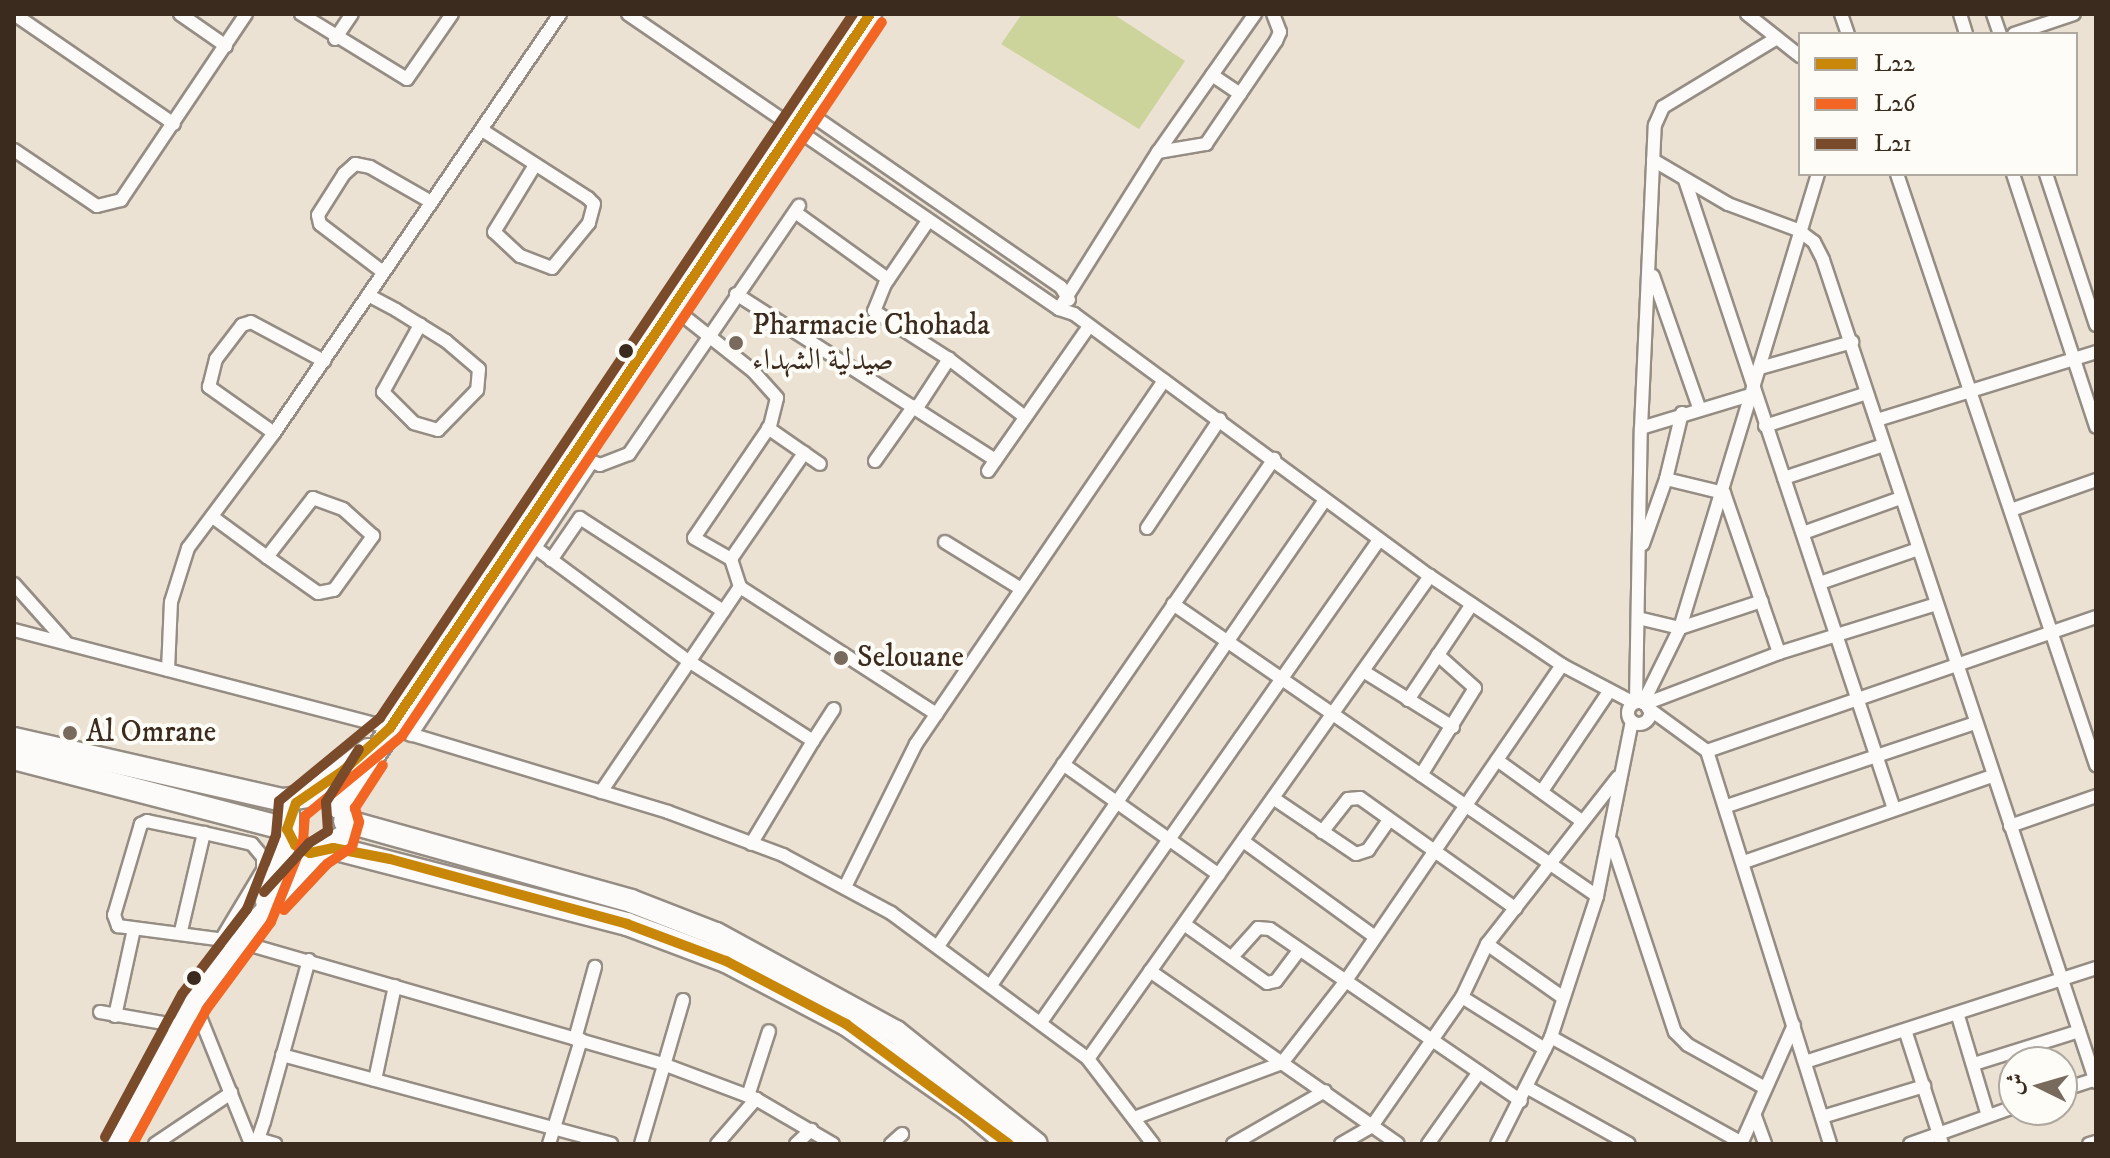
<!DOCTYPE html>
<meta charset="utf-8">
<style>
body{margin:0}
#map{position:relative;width:2110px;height:1158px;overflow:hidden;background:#ece2d4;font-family:"IM FELL DW Pica",Amiri,serif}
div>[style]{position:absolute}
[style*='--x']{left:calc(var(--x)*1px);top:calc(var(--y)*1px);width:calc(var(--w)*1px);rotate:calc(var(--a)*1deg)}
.green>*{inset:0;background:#ccd39b}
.roads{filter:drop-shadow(2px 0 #958d84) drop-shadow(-2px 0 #958d84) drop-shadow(0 2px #958d84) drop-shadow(0 -2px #958d84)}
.street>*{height:12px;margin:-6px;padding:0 6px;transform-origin:6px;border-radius:6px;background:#fcfbf9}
.street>.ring{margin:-6px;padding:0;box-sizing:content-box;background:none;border:12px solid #fcfbf9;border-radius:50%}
.secondary>*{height:18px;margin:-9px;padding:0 9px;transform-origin:9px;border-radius:9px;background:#fcfbf9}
.highway>*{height:22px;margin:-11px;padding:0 11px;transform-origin:11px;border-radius:11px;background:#fcfbf9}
.bus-1>*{height:10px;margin:-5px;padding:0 5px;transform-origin:5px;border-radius:5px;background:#c88708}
.bus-2>*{height:10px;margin:-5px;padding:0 5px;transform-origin:5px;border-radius:5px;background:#f26522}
.bus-3>*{height:10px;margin:-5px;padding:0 5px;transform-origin:5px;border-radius:5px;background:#7a4b2a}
.dots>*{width:22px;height:22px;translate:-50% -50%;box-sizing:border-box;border:4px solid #fdfcf7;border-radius:50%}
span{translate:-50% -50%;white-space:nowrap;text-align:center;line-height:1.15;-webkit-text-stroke:8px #fdfcf7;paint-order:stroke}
.poi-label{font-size:30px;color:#3b2a1e}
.left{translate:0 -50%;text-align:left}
.frame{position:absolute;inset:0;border:16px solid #3b2a1e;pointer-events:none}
.legend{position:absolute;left:1798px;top:32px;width:280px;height:144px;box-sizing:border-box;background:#fdfcf7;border:2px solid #afa8a0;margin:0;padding:10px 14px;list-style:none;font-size:24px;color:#3b2a1e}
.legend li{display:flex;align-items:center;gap:16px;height:40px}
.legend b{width:40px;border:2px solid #afa8a0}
.north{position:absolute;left:1998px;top:1046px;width:80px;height:80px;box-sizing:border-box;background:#fdfcf7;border:2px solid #afa8a0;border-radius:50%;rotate:275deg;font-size:22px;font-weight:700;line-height:32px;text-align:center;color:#3b2a1e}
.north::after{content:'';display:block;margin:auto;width:28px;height:36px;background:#796a5e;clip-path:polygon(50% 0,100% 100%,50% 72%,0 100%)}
</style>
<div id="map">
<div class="green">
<div style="clip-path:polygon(1022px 14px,1113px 14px,1185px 61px,1139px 129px,1001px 44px)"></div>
</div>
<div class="roads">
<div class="street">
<div style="--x:14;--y:14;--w:194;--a:34.5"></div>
<div style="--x:180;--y:14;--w:56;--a:34.8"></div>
<div style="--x:301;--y:14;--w:124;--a:31.5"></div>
<div style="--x:407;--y:79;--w:79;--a:-55.3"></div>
<div style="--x:628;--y:14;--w:522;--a:34.39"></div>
<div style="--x:1059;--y:309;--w:16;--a:18"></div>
<div style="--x:1074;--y:314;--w:442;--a:36.4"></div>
<div style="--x:1430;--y:576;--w:159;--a:34"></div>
<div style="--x:1562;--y:665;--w:81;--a:27.8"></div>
<div style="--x:1747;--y:14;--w:68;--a:38.4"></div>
<div style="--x:1841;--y:14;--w:21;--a:71"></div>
<div style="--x:1960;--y:14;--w:21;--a:73"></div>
<div style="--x:1993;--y:14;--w:21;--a:71"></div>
<div style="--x:2014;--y:34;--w:63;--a:-18.4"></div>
<div style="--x:335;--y:39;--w:30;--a:-56"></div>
<div style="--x:1212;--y:75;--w:34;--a:34"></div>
<div style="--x:803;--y:109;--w:313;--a:34.6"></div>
<div style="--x:1061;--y:287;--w:15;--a:58"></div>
<div style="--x:482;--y:130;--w:126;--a:32.7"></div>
<div style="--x:588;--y:198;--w:8;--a:45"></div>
<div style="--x:594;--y:204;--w:20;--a:105"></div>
<div style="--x:589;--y:223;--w:58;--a:129.4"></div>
<div style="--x:552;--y:268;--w:34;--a:-159"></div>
<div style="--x:520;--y:256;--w:35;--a:-137"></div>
<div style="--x:494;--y:232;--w:79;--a:-58.5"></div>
<div style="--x:14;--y:150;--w:100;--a:34"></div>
<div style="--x:97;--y:206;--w:25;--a:-14"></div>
<div style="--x:121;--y:200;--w:224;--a:-56.1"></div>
<div style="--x:1158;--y:152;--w:49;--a:-9.5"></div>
<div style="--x:1206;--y:144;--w:125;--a:-55.8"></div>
<div style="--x:1276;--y:41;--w:10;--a:-66"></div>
<div style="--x:1280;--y:32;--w:19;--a:-111"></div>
<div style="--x:1653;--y:160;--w:87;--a:30.4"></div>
<div style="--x:1728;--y:204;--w:75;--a:20.4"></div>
<div style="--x:1798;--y:230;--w:20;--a:37"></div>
<div style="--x:1814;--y:242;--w:20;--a:63"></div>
<div style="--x:1823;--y:260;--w:866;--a:71.63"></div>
<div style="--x:1897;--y:174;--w:624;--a:71.39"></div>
<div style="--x:2013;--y:174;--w:266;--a:71.8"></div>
<div style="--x:2046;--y:174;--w:159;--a:71.7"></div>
<div style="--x:1685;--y:180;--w:663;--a:71.62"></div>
<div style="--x:795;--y:212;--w:115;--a:35.8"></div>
<div style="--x:928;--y:221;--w:76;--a:124.3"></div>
<div style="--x:885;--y:284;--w:29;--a:112"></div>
<div style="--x:874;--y:311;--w:89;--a:32.6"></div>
<div style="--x:949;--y:359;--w:96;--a:37.3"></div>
<div style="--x:383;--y:272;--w:79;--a:-142.7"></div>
<div style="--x:320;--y:224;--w:9;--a:-103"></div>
<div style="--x:318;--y:215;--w:49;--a:-57.6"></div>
<div style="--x:344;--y:174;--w:15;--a:-42"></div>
<div style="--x:355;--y:164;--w:15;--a:11"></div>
<div style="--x:370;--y:167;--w:70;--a:29.8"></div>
<div style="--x:1653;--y:276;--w:139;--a:70.7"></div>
<div style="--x:736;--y:294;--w:308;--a:32.6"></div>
<div style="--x:368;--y:295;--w:32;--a:28"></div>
<div style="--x:396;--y:310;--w:59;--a:31.8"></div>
<div style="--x:446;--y:341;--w:43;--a:40.3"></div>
<div style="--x:479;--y:369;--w:21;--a:95"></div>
<div style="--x:477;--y:390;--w:56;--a:134.3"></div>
<div style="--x:438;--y:430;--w:25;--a:-164"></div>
<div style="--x:414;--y:423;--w:44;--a:-135"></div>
<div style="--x:383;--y:392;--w:77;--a:-61.1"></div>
<div style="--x:671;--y:306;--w:105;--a:38.4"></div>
<div style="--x:753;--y:371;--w:36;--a:48"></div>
<div style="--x:777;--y:398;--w:29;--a:104"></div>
<div style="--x:770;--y:426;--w:135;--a:124.2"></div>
<div style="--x:694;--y:538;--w:43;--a:29.6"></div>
<div style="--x:731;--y:559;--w:29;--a:72"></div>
<div style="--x:1059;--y:309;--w:186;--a:-57.8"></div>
<div style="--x:1158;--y:152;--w:169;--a:-54.9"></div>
<div style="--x:1760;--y:368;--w:96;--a:-15.8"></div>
<div style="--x:917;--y:408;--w:59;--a:-56.9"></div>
<div style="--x:1877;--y:420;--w:229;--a:-17.2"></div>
<div style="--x:1765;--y:426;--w:107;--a:-17.9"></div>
<div style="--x:768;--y:428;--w:63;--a:34.7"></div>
<div style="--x:1641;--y:428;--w:114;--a:-16.8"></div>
<div style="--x:274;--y:433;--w:80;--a:-144.7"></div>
<div style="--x:209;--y:387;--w:29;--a:-76"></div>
<div style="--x:216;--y:359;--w:43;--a:-52.6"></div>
<div style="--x:242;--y:325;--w:9;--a:-18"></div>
<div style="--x:251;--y:322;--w:83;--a:28.1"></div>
<div style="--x:573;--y:454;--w:29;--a:22"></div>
<div style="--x:600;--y:465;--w:31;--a:-21"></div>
<div style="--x:629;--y:454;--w:301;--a:-55.6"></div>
<div style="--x:875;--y:461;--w:67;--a:-54.7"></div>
<div style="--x:988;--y:471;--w:177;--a:-55.1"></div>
<div style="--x:1784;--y:478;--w:105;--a:-18.3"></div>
<div style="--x:1666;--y:479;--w:68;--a:-76.4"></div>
<div style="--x:2011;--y:510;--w:90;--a:-19.4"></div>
<div style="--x:214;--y:518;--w:66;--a:36.3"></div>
<div style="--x:267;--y:557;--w:62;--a:35.2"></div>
<div style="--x:318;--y:593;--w:16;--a:-11"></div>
<div style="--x:334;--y:590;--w:67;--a:-54.2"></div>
<div style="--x:373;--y:536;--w:40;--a:-138"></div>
<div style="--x:343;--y:509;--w:32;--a:-160"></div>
<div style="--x:313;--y:498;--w:75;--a:127.9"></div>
<div style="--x:1147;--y:528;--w:131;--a:-56.2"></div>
<div style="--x:1803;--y:533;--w:104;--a:-19.7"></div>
<div style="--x:945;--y:542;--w:89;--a:31.7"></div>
<div style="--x:1643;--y:544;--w:69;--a:-70.5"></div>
<div style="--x:1666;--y:479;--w:60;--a:13.6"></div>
<div style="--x:1724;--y:493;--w:169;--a:71"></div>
<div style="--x:537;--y:549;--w:187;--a:36.5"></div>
<div style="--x:687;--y:660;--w:150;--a:32.7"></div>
<div style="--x:813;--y:741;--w:120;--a:121"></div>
<div style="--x:731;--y:559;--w:129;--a:-55.4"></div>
<div style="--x:551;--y:560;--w:51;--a:-55.4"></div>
<div style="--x:580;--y:518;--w:171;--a:33"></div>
<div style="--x:1820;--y:583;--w:104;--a:-19.1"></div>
<div style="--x:14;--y:584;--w:76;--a:48.2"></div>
<div style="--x:1173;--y:604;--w:515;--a:34.55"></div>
<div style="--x:1638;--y:618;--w:43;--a:13.4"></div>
<div style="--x:1680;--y:628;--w:86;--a:-18.2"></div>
<div style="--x:14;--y:630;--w:389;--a:14.6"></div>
<div style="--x:390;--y:728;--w:290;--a:16.8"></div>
<div style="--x:668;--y:812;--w:123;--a:20.5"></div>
<div style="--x:783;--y:855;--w:123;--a:28.2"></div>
<div style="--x:891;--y:913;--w:245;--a:36.5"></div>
<div style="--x:1088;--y:1059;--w:107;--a:52.6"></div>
<div style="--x:168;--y:670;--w:68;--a:-87.5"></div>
<div style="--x:171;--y:602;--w:57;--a:-72.5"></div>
<div style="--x:188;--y:548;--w:144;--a:-53.2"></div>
<div style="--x:274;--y:433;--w:507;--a:-55.68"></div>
<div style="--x:1363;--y:671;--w:106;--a:31.9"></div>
<div style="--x:1408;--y:700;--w:115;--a:-56.3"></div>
<div style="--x:1636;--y:702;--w:274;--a:-89"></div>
<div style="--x:1641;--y:428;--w:303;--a:-87.4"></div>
<div style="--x:1655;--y:125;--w:20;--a:-66"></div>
<div style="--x:1663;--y:107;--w:133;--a:-31.2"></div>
<div class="ring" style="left:1628px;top:702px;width:10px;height:10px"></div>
<div style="--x:1643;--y:703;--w:84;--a:-63.7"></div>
<div style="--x:1680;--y:628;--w:475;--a:-73.1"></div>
<div style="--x:1645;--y:704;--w:143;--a:-20.8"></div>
<div style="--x:1779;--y:653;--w:164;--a:-17.3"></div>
<div style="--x:1648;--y:708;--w:73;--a:36.1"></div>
<div style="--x:1707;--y:751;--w:412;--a:72.6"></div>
<div style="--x:411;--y:735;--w:328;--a:-56.5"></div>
<div style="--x:813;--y:741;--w:38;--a:-57"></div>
<div style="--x:1707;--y:751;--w:411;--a:-19"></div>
<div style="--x:1497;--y:760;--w:105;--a:35.7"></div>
<div style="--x:1063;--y:764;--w:191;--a:35.4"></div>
<div style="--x:1421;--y:775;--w:102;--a:-58.2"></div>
<div style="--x:1475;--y:688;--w:50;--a:-138.3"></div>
<div style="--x:1542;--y:791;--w:118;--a:-56"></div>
<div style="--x:601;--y:792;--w:248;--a:-55.9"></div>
<div style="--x:740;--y:587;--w:234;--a:32.9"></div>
<div style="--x:1273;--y:798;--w:100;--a:34"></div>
<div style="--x:1356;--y:854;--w:13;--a:-18"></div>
<div style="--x:1368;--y:850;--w:37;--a:-55"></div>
<div style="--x:1727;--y:806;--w:262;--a:-18.5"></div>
<div style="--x:2010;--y:826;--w:91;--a:-19.2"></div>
<div style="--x:1322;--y:832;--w:42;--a:-51.8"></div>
<div style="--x:1348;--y:799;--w:12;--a:-5"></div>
<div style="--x:1360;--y:798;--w:191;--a:35.4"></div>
<div style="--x:204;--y:833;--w:49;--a:12.9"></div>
<div style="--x:252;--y:844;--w:17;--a:50"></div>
<div style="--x:263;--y:857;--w:13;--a:90"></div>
<div style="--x:263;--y:870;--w:82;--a:121"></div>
<div style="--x:1243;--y:841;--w:163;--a:36"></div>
<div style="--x:1612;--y:842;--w:200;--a:71.7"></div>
<div style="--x:1675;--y:1032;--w:18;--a:45"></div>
<div style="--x:1688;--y:1045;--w:88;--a:29.2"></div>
<div style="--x:1744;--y:862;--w:263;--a:-19.1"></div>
<div style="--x:845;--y:887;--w:160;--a:-63.6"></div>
<div style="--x:916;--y:744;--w:440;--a:-55.7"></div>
<div style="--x:1184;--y:924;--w:102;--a:35.4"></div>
<div style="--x:1267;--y:983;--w:9;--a:-13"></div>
<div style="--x:1276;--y:981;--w:38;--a:-53"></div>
<div style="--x:181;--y:931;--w:101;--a:-76.8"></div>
<div style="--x:204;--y:833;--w:58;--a:-168.1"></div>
<div style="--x:147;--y:821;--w:7;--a:153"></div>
<div style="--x:141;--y:824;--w:95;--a:106.5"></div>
<div style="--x:114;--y:915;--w:12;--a:70"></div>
<div style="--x:118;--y:926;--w:123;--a:7.5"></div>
<div style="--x:240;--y:942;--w:440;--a:16.1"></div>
<div style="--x:663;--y:1064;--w:99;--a:20.6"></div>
<div style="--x:756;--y:1099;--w:89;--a:30.3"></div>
<div style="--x:1487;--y:944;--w:92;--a:35.2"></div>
<div style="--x:938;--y:946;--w:592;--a:-55.4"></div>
<div style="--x:1232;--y:957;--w:39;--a:-48"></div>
<div style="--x:1258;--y:928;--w:12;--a:5"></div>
<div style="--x:1270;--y:929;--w:304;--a:34.4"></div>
<div style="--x:1150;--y:971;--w:302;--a:34.9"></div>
<div style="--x:991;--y:985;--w:589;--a:-55.45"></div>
<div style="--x:1462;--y:997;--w:98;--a:32.1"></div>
<div style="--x:194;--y:1002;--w:153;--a:68.1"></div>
<div style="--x:100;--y:1012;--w:81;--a:9.9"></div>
<div style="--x:115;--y:1016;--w:89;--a:-77.7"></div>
<div style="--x:1958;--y:1016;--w:104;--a:73.3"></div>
<div style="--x:1041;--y:1022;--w:589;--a:-54.96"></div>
<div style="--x:1906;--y:1033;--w:117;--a:72"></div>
<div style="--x:1551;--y:1037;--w:218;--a:29"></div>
<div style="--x:575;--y:1039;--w:75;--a:-74.5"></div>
<div style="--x:282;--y:1055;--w:341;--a:15.1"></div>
<div style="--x:1088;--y:1059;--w:592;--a:-54.7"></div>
<div style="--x:1805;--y:1062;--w:306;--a:-17.9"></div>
<div style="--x:1974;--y:1064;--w:110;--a:-17.4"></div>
<div style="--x:375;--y:1080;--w:96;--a:-78"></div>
<div style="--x:1528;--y:1088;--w:115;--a:29"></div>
<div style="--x:2062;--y:1090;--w:35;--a:-18"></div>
<div style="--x:748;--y:1096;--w:68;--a:-72.1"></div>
<div style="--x:1755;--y:1116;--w:30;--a:70"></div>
<div style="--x:1822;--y:1117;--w:107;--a:-16.9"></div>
<div style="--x:1134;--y:1118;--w:158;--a:-20.4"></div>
<div style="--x:1282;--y:1063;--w:103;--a:-52.1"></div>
<div style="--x:1345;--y:982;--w:384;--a:-55.6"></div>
<div style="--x:258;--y:1139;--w:18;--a:16"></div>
<div style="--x:250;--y:1142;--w:9;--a:-21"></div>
<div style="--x:258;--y:1139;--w:18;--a:-71"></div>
<div style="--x:264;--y:1122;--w:168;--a:-74.5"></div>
<div style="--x:155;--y:1144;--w:92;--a:-33.9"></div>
<div style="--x:549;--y:1144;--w:109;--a:-72.9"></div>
<div style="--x:641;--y:1144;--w:150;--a:-73.7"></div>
<div style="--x:717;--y:1144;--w:60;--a:-49.1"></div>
<div style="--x:796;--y:1144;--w:21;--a:-43"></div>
<div style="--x:891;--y:1144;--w:15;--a:-42"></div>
<div style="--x:1233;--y:1144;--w:106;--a:-29.9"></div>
<div style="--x:1341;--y:1144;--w:36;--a:-30"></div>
<div style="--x:1372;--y:1126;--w:157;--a:-55.1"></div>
<div style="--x:1462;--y:997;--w:59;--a:-64.7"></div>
<div style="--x:1487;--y:944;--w:212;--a:-51.9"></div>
<div style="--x:1428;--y:1144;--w:88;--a:-54.7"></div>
<div style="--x:1497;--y:1144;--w:120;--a:-63.2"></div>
<div style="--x:1551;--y:1037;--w:148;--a:-71.9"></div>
<div style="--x:1597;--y:896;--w:178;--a:-78.7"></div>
<div style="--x:1741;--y:1144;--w:130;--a:-66"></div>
<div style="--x:1910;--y:1144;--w:110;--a:-19.6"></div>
<div style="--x:2089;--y:1144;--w:7;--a:-16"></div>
</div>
<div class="secondary">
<div style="--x:265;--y:902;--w:69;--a:-68.7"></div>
<div style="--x:117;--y:1144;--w:162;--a:-61.5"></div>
<div style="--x:194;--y:1002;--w:108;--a:-52.9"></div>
<div style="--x:259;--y:916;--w:86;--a:-46.9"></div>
</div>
<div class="highway">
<div style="--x:14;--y:739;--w:276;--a:12.8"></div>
<div style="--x:283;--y:800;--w:26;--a:-9"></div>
<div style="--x:309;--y:796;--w:75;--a:-37.9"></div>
<div style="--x:14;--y:758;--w:282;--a:14.6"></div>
<div style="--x:339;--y:807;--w:954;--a:-56.19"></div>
<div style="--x:288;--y:815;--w:18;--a:90"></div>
<div style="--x:288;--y:833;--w:22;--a:51"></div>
<div style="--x:302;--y:850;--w:24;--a:5"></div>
<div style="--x:326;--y:852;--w:21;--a:-43"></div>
<div style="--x:345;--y:821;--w:297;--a:15.6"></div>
<div style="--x:631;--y:901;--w:91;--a:21.2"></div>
<div style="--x:716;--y:934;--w:205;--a:28.6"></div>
<div style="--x:896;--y:1032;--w:179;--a:38.7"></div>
<div style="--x:333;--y:848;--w:304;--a:14.5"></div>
<div style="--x:627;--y:924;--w:106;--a:20.5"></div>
<div style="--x:726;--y:961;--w:136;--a:27.7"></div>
<div style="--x:846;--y:1024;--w:150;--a:35"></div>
<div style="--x:969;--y:1110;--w:52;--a:40.4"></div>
</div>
</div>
<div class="bus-1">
<div style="--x:870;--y:14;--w:860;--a:123.91"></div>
<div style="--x:390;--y:728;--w:62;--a:137.6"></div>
<div style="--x:344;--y:770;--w:58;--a:145.5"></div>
<div style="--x:296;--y:803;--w:28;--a:109"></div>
<div style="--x:287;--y:829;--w:18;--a:63"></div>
<div style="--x:295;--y:845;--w:17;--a:28"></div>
<div style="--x:310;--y:853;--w:24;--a:-12"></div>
<div style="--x:333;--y:848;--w:58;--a:10.9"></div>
<div style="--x:390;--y:859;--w:246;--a:15.3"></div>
<div style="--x:627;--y:924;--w:106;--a:20.5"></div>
<div style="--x:726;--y:961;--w:136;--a:27.7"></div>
<div style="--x:846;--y:1024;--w:202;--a:36.4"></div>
</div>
<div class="bus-2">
<div style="--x:284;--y:910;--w:63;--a:-46.9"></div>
<div style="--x:327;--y:864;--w:30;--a:-34"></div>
<div style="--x:352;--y:847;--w:26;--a:-74"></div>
<div style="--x:359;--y:822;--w:15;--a:-106"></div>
<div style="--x:355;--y:808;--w:51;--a:-56.9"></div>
<div style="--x:133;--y:1144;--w:153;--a:-61.4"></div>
<div style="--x:206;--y:1010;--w:109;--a:-53.5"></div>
<div style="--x:271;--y:922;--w:86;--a:-68.2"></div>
<div style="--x:303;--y:842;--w:26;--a:-86"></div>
<div style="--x:305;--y:816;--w:126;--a:-39.5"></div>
<div style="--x:402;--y:736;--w:860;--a:-56.09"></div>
</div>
<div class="bus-3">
<div style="--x:264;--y:892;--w:67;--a:-47.4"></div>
<div style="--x:309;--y:843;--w:22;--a:-32"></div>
<div style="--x:328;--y:831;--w:29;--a:-94"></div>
<div style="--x:326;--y:802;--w:62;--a:-58.1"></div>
<div style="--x:105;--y:1137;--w:162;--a:-61.7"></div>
<div style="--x:182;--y:994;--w:107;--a:-52.6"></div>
<div style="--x:247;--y:909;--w:79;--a:-68.6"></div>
<div style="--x:276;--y:835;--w:34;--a:-85"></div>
<div style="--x:279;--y:801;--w:131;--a:-39.4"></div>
<div style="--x:380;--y:718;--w:848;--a:-56.1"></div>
</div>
<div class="dots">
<div style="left:736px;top:343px;background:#796a5e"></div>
<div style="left:626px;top:351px;background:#3b2a1e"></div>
<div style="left:841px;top:658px;background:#796a5e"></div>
<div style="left:70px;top:733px;background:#796a5e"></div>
<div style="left:194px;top:978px;background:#3b2a1e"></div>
</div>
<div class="poi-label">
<span class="left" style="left:752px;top:343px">Pharmacie Chohada<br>صيدلية الشهداء</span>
<span class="left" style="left:857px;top:658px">Selouane</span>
<span class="left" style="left:86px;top:733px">Al Omrane</span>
</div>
<div class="frame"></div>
<ul class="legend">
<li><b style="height:10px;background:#c88708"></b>L22</li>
<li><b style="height:10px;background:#f26522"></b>L26</li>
<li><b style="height:10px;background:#7a4b2a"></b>L21</li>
</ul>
<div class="north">ش</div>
</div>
